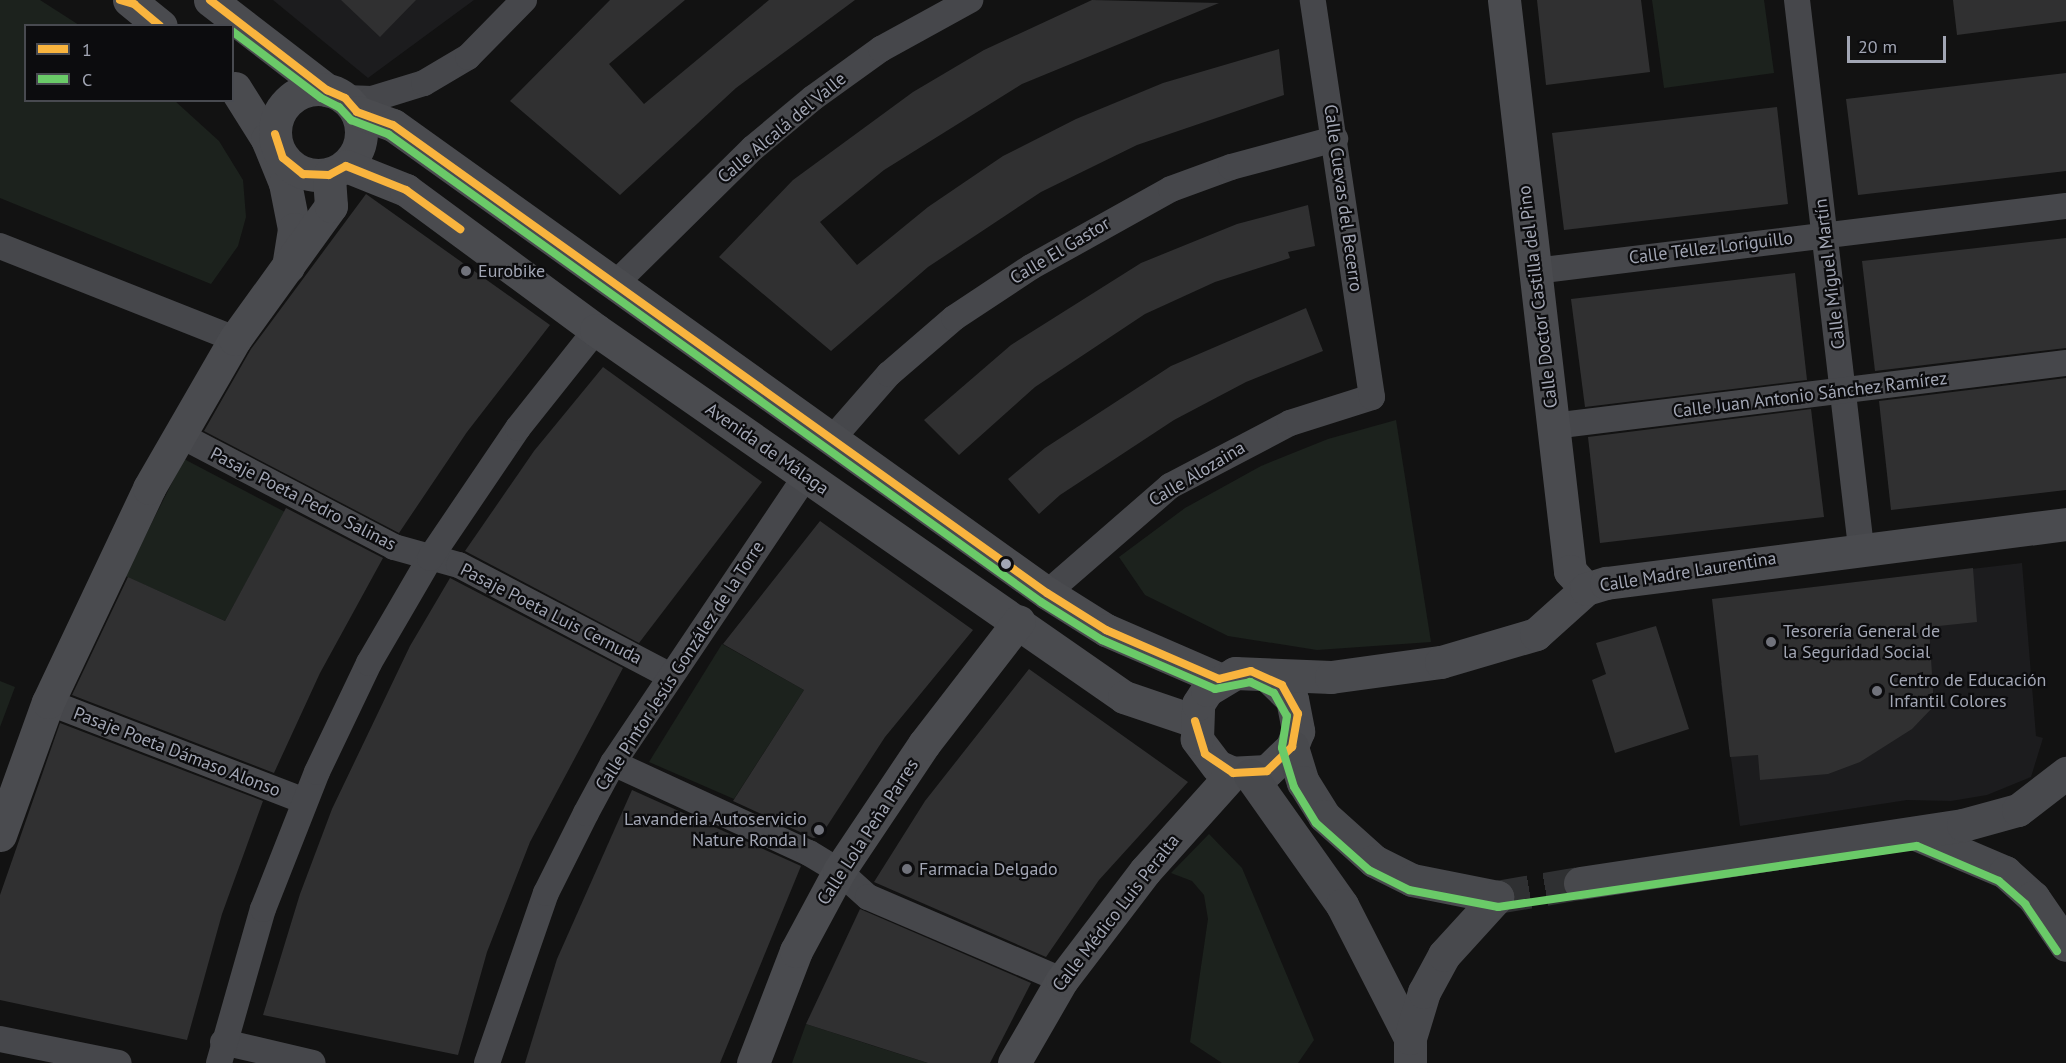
<!DOCTYPE html>
<meta charset="utf-8">
<style>
body{margin:0}
#map{position:relative;width:2066px;height:1063px;overflow:hidden;background:#121212;font-family:"PT Sans",sans-serif}
div>[style]{position:absolute}
[style*='--x']{left:calc(var(--x)*1px);top:calc(var(--y)*1px);width:calc(var(--w)*1px);rotate:calc(var(--a)*1deg)}
.built>*{inset:0;background:#1c1c1e}
.green>*{inset:0;background:#1c221d}
.building>*{inset:0;background:#303031}
.primary-tunnel>*{height:33px;margin-top:-16.5px;transform-origin:0;background:repeating-linear-gradient(90deg,#2f3032 0 33px,transparent 0 49px)}
.street>*{height:26px;margin:-13px;padding:0 13px;transform-origin:13px;border-radius:13px;background:#46474b}
.secondary>*{height:33px;margin:-16.5px;padding:0 16.5px;transform-origin:16.5px;border-radius:16.5px;background:#4a4b4f}
.secondary>.ring{margin:-16.5px;padding:0;box-sizing:content-box;background:none;border:33px solid #4a4b4f;border-radius:50%}
.primary>*{height:33px;margin:-16.5px;padding:0 16.5px;transform-origin:16.5px;border-radius:16.5px;background:#48494d}
.bus-1>*{height:8px;margin:-4px;padding:0 4px;transform-origin:4px;border-radius:4px;background:#f9b43e}
.bus-2>*{height:8px;margin:-4px;padding:0 4px;transform-origin:4px;border-radius:4px;background:#6aca68}
.dots>*{width:16px;height:16px;translate:-50% -50%;box-sizing:border-box;border:3px solid #0c0c0e;border-radius:50%}
span{translate:-50% -50%;white-space:nowrap;text-align:center;line-height:1.15;-webkit-text-stroke:4.5px #0c0c0e;paint-order:stroke}
.street-label{font-size:18px;color:#a2a6b4}
.poi-label{font-size:18px;color:#a2a6b4}
.left{translate:0 -50%;text-align:left}
.right{translate:-100% -50%;text-align:right}
.legend{position:absolute;left:24px;top:24px;width:210px;height:78px;box-sizing:border-box;background:#0c0c0e;border:2px solid #484a50;margin:0;padding:8px 10px;list-style:none;font-size:18px;color:#a2a6b4}
.legend li{display:flex;align-items:center;gap:12px;height:30px}
.legend b{width:30px;border:2px solid #484a50}
.scale{position:absolute;left:1847px;top:36px;width:99px;height:27px;box-sizing:border-box;border:3px solid #a2a6b4;border-top:0;padding-left:8px;font-size:18px;line-height:21px;white-space:nowrap;color:#a2a6b4;-webkit-text-stroke:4px #0c0c0e;paint-order:stroke}
</style>
<div id="map">
<div class="built">
<div style="clip-path:polygon(273px 0,474px 0,368px 78px)"></div>
<div style="clip-path:polygon(2022px 563px,2036px 736px,2043px 738px,2031px 777px,1987px 795px,1951px 801px,1907px 800px,1740px 826px,1721px 683px,1828px 673px,1820px 587px)"></div>
</div>
<div class="green">
<div style="clip-path:polygon(0 0,40px 0,79px 25px,26px 26px,26px 100px,175px 101px,219px 141px,243px 180px,246px 217px,238px 246px,211px 284px,0 198px)"></div>
<div style="clip-path:polygon(1652px 0,1764px 0,1774px 73px,1664px 88px)"></div>
<div style="clip-path:polygon(1396px 420px,1431px 642px,1317px 650px,1228px 636px,1145px 595px,1119px 557px,1185px 508px,1261px 466px,1328px 439px)"></div>
<div style="clip-path:polygon(184px 459px,285px 512px,225px 621px,125px 576px)"></div>
<div style="clip-path:polygon(722px 644px,804px 690px,734px 799px,649px 762px)"></div>
<div style="clip-path:polygon(0 681px,15px 687px,0 727px)"></div>
<div style="clip-path:polygon(1209px 834px,1242px 868px,1314px 1040px,1298px 1063px,1222px 1063px,1190px 1042px,1208px 919px,1204px 895px,1192px 881px,1171px 873px)"></div>
<div style="clip-path:polygon(806px 1024px,877px 1047px,928px 1063px,792px 1063px)"></div>
</div>
<div class="building">
<div style="clip-path:polygon(341px 0,416px 0,380px 37px)"></div>
<div style="clip-path:polygon(610px 0,685px 0,609px 64px,644px 104px,769px 0,855px 0,736px 88px,620px 195px,510px 101px)"></div>
<div style="clip-path:polygon(1092px 0,1219px 3px,1022px 84px,884px 170px,820px 222px,857px 265px,928px 207px,1003px 156px,1076px 119px,1163px 83px,1279px 49px,1284px 95px,1137px 145px,1041px 192px,928px 267px,831px 351px,719px 257px,793px 180px,913px 92px,984px 50px)"></div>
<div style="clip-path:polygon(1537px 0,1641px 0,1650px 72px,1546px 85px)"></div>
<div style="clip-path:polygon(1953px 0,2066px 0,2066px 21px,1957px 35px)"></div>
<div style="clip-path:polygon(2066px 73px,2066px 171px,1858px 195px,1846px 99px)"></div>
<div style="clip-path:polygon(1777px 107px,1788px 204px,1564px 230px,1552px 133px)"></div>
<div style="clip-path:polygon(366px 194px,550px 325px,467px 432px,399px 533px,204px 431px,251px 349px)"></div>
<div style="clip-path:polygon(1308px 205px,1315px 246px,1288px 252px,1290px 258px,1215px 282px,1145px 314px,1035px 387px,959px 455px,924px 420px,1011px 345px,1141px 263px,1237px 224px)"></div>
<div style="clip-path:polygon(2066px 238px,2066px 348px,1875px 371px,1862px 261px)"></div>
<div style="clip-path:polygon(1795px 273px,1807px 380px,1585px 407px,1571px 299px)"></div>
<div style="clip-path:polygon(1306px 308px,1323px 351px,1246px 382px,1174px 420px,1060px 495px,1039px 514px,1008px 479px,1045px 448px,1171px 366px)"></div>
<div style="clip-path:polygon(603px 367px,762px 482px,639px 643px,465px 551px,534px 451px)"></div>
<div style="clip-path:polygon(2066px 378px,2066px 490px,1891px 510px,1879px 401px)"></div>
<div style="clip-path:polygon(1811px 409px,1824px 517px,1600px 543px,1588px 437px)"></div>
<div style="clip-path:polygon(286px 508px,383px 558px,320px 673px,274px 773px,72px 695px,128px 577px,225px 621px)"></div>
<div style="clip-path:polygon(820px 521px,973px 630px,885px 737px,820px 837px,813px 838px,733px 801px,804px 690px,723px 644px)"></div>
<div style="clip-path:polygon(1973px 568px,1977px 622px,1929px 627px,1934px 706px,1912px 729px,1860px 762px,1828px 774px,1760px 780px,1758px 755px,1730px 757px,1712px 599px)"></div>
<div style="clip-path:polygon(450px 578px,623px 668px,530px 842px,487px 952px,458px 1055px,263px 1015px,300px 894px,332px 809px,410px 646px)"></div>
<div style="clip-path:polygon(1656px 626px,1689px 729px,1615px 753px,1592px 680px,1606px 674px,1596px 643px)"></div>
<div style="clip-path:polygon(1029px 669px,1188px 782px,1099px 880px,1046px 957px,874px 882px,925px 801px)"></div>
<div style="clip-path:polygon(60px 723px,263px 801px,222px 914px,187px 1040px,0 1000px,0 895px)"></div>
<div style="clip-path:polygon(632px 790px,801px 866px,720px 1063px,525px 1063px,557px 959px)"></div>
<div style="clip-path:polygon(860px 909px,1031px 983px,990px 1063px,928px 1063px,806px 1024px)"></div>
</div>
<div class="primary-tunnel">
<div style="--x:1497;--y:897;--w:84;--a:-9.6"></div>
</div>
<div class="street">
<div style="--x:1797;--y:0;--w:551;--a:83.33"></div>
<div style="--x:345;--y:98;--w:27;--a:2"></div>
<div style="--x:372;--y:99;--w:54;--a:-17.1"></div>
<div style="--x:424;--y:83;--w:51;--a:-30.6"></div>
<div style="--x:468;--y:57;--w:80;--a:-45.5"></div>
<div style="--x:0;--y:246;--w:253;--a:21.6"></div>
<div style="--x:1535;--y:271;--w:535;--a:-6.98"></div>
<div style="--x:616;--y:283;--w:192;--a:-44.6"></div>
<div style="--x:753;--y:148;--w:78;--a:-39.8"></div>
<div style="--x:813;--y:98;--w:84;--a:-35.8"></div>
<div style="--x:881;--y:49;--w:102;--a:-28.8"></div>
<div style="--x:1553;--y:426;--w:517;--a:-7"></div>
<div style="--x:178;--y:434;--w:244;--a:27.6"></div>
<div style="--x:394;--y:547;--w:67;--a:15.5"></div>
<div style="--x:459;--y:565;--w:238;--a:27.7"></div>
<div style="--x:832;--y:439;--w:86;--a:-48.8"></div>
<div style="--x:889;--y:374;--w:86;--a:-40.7"></div>
<div style="--x:954;--y:318;--w:92;--a:-33.5"></div>
<div style="--x:1031;--y:267;--w:160;--a:-29.1"></div>
<div style="--x:1171;--y:189;--w:64;--a:-20.1"></div>
<div style="--x:1231;--y:167;--w:108;--a:-15.1"></div>
<div style="--x:1047;--y:593;--w:163;--a:-41"></div>
<div style="--x:1170;--y:486;--w:136;--a:-27.7"></div>
<div style="--x:1290;--y:423;--w:86;--a:-17.6"></div>
<div style="--x:1372;--y:397;--w:401;--a:-98.5"></div>
<div style="--x:48;--y:702;--w:275;--a:21.1"></div>
<div style="--x:613;--y:763;--w:216;--a:24.7"></div>
<div style="--x:809;--y:853;--w:35;--a:31"></div>
<div style="--x:839;--y:871;--w:39;--a:42"></div>
<div style="--x:868;--y:897;--w:211;--a:23.2"></div>
<div style="--x:0;--y:1039;--w:121;--a:11.4"></div>
<div style="--x:223;--y:1042;--w:92;--a:13.1"></div>
<div style="--x:219;--y:1063;--w:160;--a:-74.1"></div>
<div style="--x:263;--y:909;--w:147;--a:-68.5"></div>
<div style="--x:317;--y:772;--w:121;--a:-64.5"></div>
<div style="--x:369;--y:663;--w:121;--a:-59.8"></div>
<div style="--x:430;--y:558;--w:157;--a:-55.9"></div>
<div style="--x:518;--y:428;--w:125;--a:-51.5"></div>
<div style="--x:487;--y:1063;--w:180;--a:-70.9"></div>
<div style="--x:546;--y:893;--w:89;--a:-63.4"></div>
<div style="--x:586;--y:813;--w:57;--a:-61.6"></div>
<div style="--x:613;--y:763;--w:346;--a:-56.1"></div>
</div>
<div class="secondary">
<div style="--x:129;--y:0;--w:41;--a:39.1"></div>
<div style="--x:210;--y:0;--w:148;--a:37.6"></div>
<div style="--x:1504;--y:0;--w:575;--a:83.41"></div>
<div style="--x:1570;--y:571;--w:24;--a:48"></div>
<div style="--x:235;--y:88;--w:60;--a:57.9"></div>
<div style="--x:267;--y:139;--w:48;--a:67.8"></div>
<div style="--x:285;--y:183;--w:47;--a:78.9"></div>
<div style="--x:294;--y:229;--w:38;--a:99"></div>
<div class="ring" style="left:275px;top:89px;width:53px;height:53px"></div>
<div style="--x:357;--y:112;--w:38;--a:20"></div>
<div style="--x:393;--y:125;--w:804;--a:35.59"></div>
<div style="--x:1047;--y:593;--w:70;--a:32.1"></div>
<div style="--x:1106;--y:630;--w:123;--a:23.4"></div>
<div style="--x:346;--y:166;--w:65;--a:21.8"></div>
<div style="--x:406;--y:190;--w:236;--a:36.4"></div>
<div style="--x:596;--y:330;--w:643;--a:34.8"></div>
<div style="--x:1124;--y:697;--w:75;--a:18.7"></div>
<div style="--x:1268;--y:676;--w:33;--a:44"></div>
<div style="--x:1292;--y:699;--w:33;--a:79"></div>
<div style="--x:1298;--y:731;--w:17;--a:111"></div>
<div style="--x:1292;--y:747;--w:35;--a:136"></div>
<div style="--x:1267;--y:771;--w:34;--a:177"></div>
<div style="--x:1233;--y:773;--w:17;--a:-156"></div>
<div style="--x:1217;--y:766;--w:34;--a:-127"></div>
<div style="--x:1197;--y:739;--w:35;--a:-88"></div>
<div style="--x:1198;--y:704;--w:17;--a:-57"></div>
<div style="--x:1207;--y:690;--w:33;--a:-31"></div>
<div style="--x:1235;--y:673;--w:96;--a:2.4"></div>
<div style="--x:1331;--y:677;--w:111;--a:-7.8"></div>
<div style="--x:1441;--y:662;--w:99;--a:-16.4"></div>
<div style="--x:1536;--y:634;--w:67;--a:-42"></div>
<div style="--x:1586;--y:589;--w:21;--a:-17"></div>
<div style="--x:1606;--y:583;--w:464;--a:-7.3"></div>
<div style="--x:0;--y:835;--w:141;--a:-70.2"></div>
<div style="--x:48;--y:702;--w:237;--a:-64.7"></div>
<div style="--x:149;--y:488;--w:172;--a:-60"></div>
<div style="--x:235;--y:339;--w:164;--a:-54.2"></div>
<div style="--x:331;--y:206;--w:31;--a:-94"></div>
<div style="--x:753;--y:1063;--w:120;--a:-69"></div>
<div style="--x:796;--y:951;--w:91;--a:-61.7"></div>
<div style="--x:839;--y:871;--w:153;--a:-56.2"></div>
<div style="--x:924;--y:744;--w:155;--a:-52.3"></div>
<div style="--x:1014;--y:1063;--w:96;--a:-60"></div>
<div style="--x:1062;--y:980;--w:137;--a:-52.7"></div>
<div style="--x:1145;--y:871;--w:132;--a:-48.1"></div>
</div>
<div class="primary">
<div style="--x:1292;--y:747;--w:37;--a:73"></div>
<div style="--x:1303;--y:782;--w:40;--a:58"></div>
<div style="--x:1324;--y:816;--w:67;--a:42"></div>
<div style="--x:1374;--y:861;--w:42;--a:26.6"></div>
<div style="--x:1412;--y:880;--w:87;--a:11.3"></div>
<div style="--x:1250;--y:775;--w:159;--a:54.7"></div>
<div style="--x:1342;--y:905;--w:149;--a:62.9"></div>
<div style="--x:1918;--y:835;--w:95;--a:23"></div>
<div style="--x:2005;--y:872;--w:38;--a:42"></div>
<div style="--x:2033;--y:897;--w:58;--a:55.5"></div>
<div style="--x:1580;--y:883;--w:387;--a:-8.6"></div>
<div style="--x:1963;--y:825;--w:57;--a:-15.3"></div>
<div style="--x:2018;--y:810;--w:61;--a:-37.6"></div>
<div style="--x:1410;--y:1063;--w:25;--a:-90"></div>
<div style="--x:1410;--y:1038;--w:48;--a:-73.1"></div>
<div style="--x:1424;--y:992;--w:42;--a:-61.6"></div>
<div style="--x:1444;--y:955;--w:79;--a:-47.6"></div>
</div>
<div class="bus-1">
<div style="--x:120;--y:0;--w:15;--a:16"></div>
<div style="--x:134;--y:4;--w:34;--a:40"></div>
<div style="--x:210;--y:0;--w:148;--a:37.6"></div>
<div style="--x:327;--y:90;--w:20;--a:24"></div>
<div style="--x:345;--y:98;--w:18;--a:49"></div>
<div style="--x:357;--y:112;--w:38;--a:20"></div>
<div style="--x:393;--y:125;--w:804;--a:35.59"></div>
<div style="--x:1047;--y:593;--w:70;--a:32.1"></div>
<div style="--x:1106;--y:630;--w:123;--a:23.4"></div>
<div style="--x:275;--y:134;--w:25;--a:72"></div>
<div style="--x:283;--y:158;--w:26;--a:39"></div>
<div style="--x:303;--y:174;--w:26;--a:2"></div>
<div style="--x:329;--y:175;--w:19;--a:-28"></div>
<div style="--x:346;--y:166;--w:65;--a:21.8"></div>
<div style="--x:406;--y:190;--w:67;--a:35.8"></div>
<div style="--x:1195;--y:721;--w:34;--a:73"></div>
<div style="--x:1205;--y:754;--w:34;--a:34"></div>
<div style="--x:1233;--y:773;--w:34;--a:-3"></div>
<div style="--x:1267;--y:771;--w:35;--a:-44"></div>
<div style="--x:1292;--y:747;--w:34;--a:-80"></div>
<div style="--x:1298;--y:714;--w:33;--a:-119"></div>
<div style="--x:1282;--y:685;--w:34;--a:-156"></div>
<div style="--x:1251;--y:671;--w:33;--a:166"></div>
</div>
<div class="bus-2">
<div style="--x:232;--y:31;--w:111;--a:37"></div>
<div style="--x:321;--y:98;--w:20;--a:27"></div>
<div style="--x:339;--y:107;--w:18;--a:47"></div>
<div style="--x:351;--y:120;--w:40;--a:21"></div>
<div style="--x:388;--y:134;--w:803;--a:35.63"></div>
<div style="--x:1041;--y:602;--w:72;--a:31.9"></div>
<div style="--x:1102;--y:640;--w:123;--a:23.4"></div>
<div style="--x:1215;--y:689;--w:36;--a:-11"></div>
<div style="--x:1250;--y:682;--w:26;--a:25"></div>
<div style="--x:1274;--y:693;--w:26;--a:61"></div>
<div style="--x:1287;--y:716;--w:32;--a:99"></div>
<div style="--x:1282;--y:748;--w:41;--a:72.9"></div>
<div style="--x:1294;--y:787;--w:42;--a:58.6"></div>
<div style="--x:1316;--y:823;--w:71;--a:41.6"></div>
<div style="--x:1369;--y:870;--w:45;--a:26.6"></div>
<div style="--x:1409;--y:890;--w:91;--a:10.8"></div>
<div style="--x:1498;--y:907;--w:423;--a:-8.3"></div>
<div style="--x:1917;--y:846;--w:89;--a:23.1"></div>
<div style="--x:1999;--y:881;--w:35;--a:41"></div>
<div style="--x:2025;--y:904;--w:57;--a:55.8"></div>
</div>
<div class="dots">
<div style="left:466px;top:271px;background:#70727b"></div>
<div style="left:1006px;top:564px;background:#a2a6b4"></div>
<div style="left:1771px;top:642px;background:#70727b"></div>
<div style="left:1877px;top:691px;background:#70727b"></div>
<div style="left:819px;top:830px;background:#70727b"></div>
<div style="left:907px;top:869px;background:#70727b"></div>
</div>
<div class="street-label">
<span style="left:782px;top:128px;rotate:-40deg">Calle Alcalá del Valle</span>
<span style="left:1343px;top:198px;rotate:82deg">Calle Cuevas del Becerro</span>
<span style="left:1711px;top:248px;rotate:-7deg">Calle Téllez Loriguillo</span>
<span style="left:1060px;top:251px;rotate:-31deg">Calle El Gastor</span>
<span style="left:1830px;top:274px;rotate:-97deg">Calle Miguel Martín</span>
<span style="left:1538px;top:297px;rotate:-97deg">Calle Doctor Castilla del Pino</span>
<span style="left:1810px;top:395px;rotate:-7deg">Calle Juan Antonio Sánchez Ramírez</span>
<span style="left:767px;top:449px;rotate:35deg">Avenida de Málaga</span>
<span style="left:1197px;top:474px;rotate:-31deg">Calle Alozaina</span>
<span style="left:303px;top:499px;rotate:27deg">Pasaje Poeta Pedro Salinas</span>
<span style="left:1688px;top:572px;rotate:-9deg">Calle Madre Laurentina</span>
<span style="left:551px;top:614px;rotate:27deg">Pasaje Poeta Luis Cernuda</span>
<span style="left:680px;top:666px;rotate:-57deg">Calle Pintor Jesús González de la Torre</span>
<span style="left:177px;top:752px;rotate:21deg">Pasaje Poeta Dámaso Alonso</span>
<span style="left:868px;top:832px;rotate:-57deg">Calle Lola Peña Parres</span>
<span style="left:1116px;top:913px;rotate:-52deg">Calle Médico Luis Peralta</span>
</div>
<div class="poi-label">
<span class="left" style="left:478px;top:271px">Eurobike</span>
<span class="left" style="left:1783px;top:642px">Tesorería General de<br>la Seguridad Social</span>
<span class="left" style="left:1889px;top:691px">Centro de Educación<br>Infantil Colores</span>
<span class="right" style="left:807px;top:830px">Lavanderia Autoservicio<br>Nature Ronda I</span>
<span class="left" style="left:919px;top:869px">Farmacia Delgado</span>
</div>
<ul class="legend">
<li><b style="height:8px;background:#f9b43e"></b>1</li>
<li><b style="height:8px;background:#6aca68"></b>C</li>
</ul>
<div class="scale">20 m</div>
</div>
